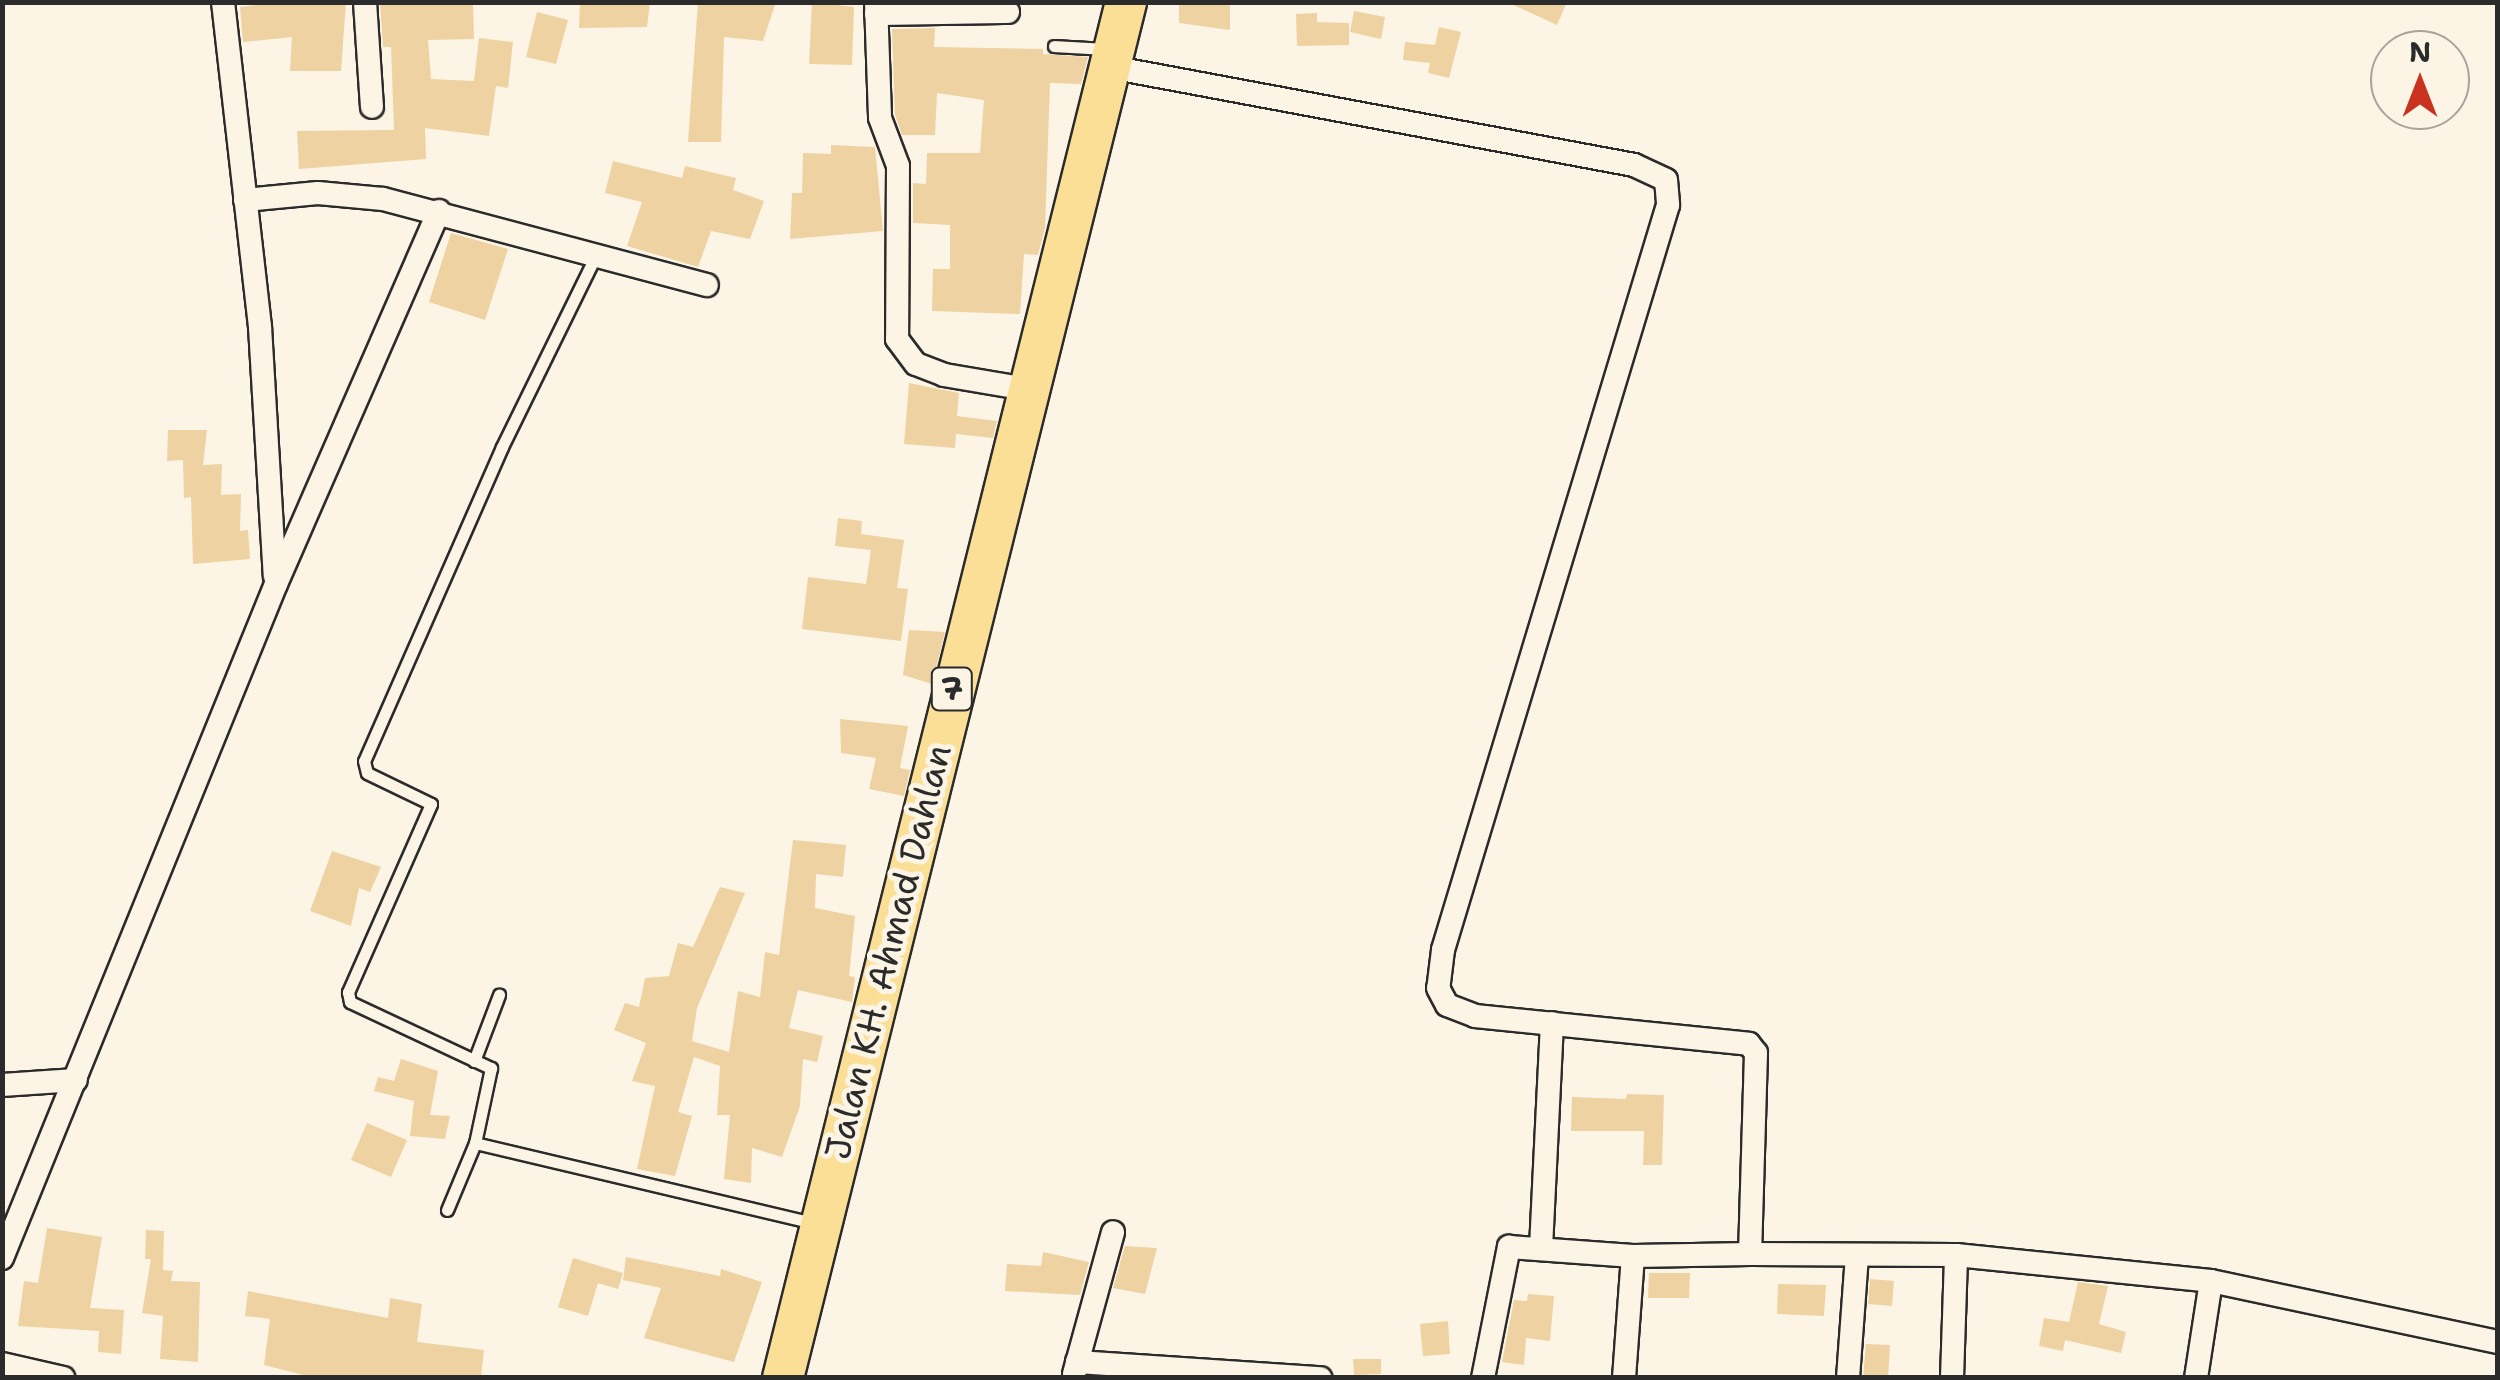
<!DOCTYPE html>
<style>
body{margin:0}
#map{position:relative;width:2500px;height:1380px;overflow:hidden;background:#fcf5e5;font-family:"Shantell Sans",sans-serif}
div>[style]{position:absolute}
[style*='--x']{left:calc(var(--x)*1px);top:calc(var(--y)*1px);width:calc(var(--w)*1px);rotate:calc(var(--a)*1deg)}
.building>*{inset:0;background:#eed2a2}
.roads{filter:drop-shadow(2px 0 #2b2b2b) drop-shadow(-2px 0 #2b2b2b) drop-shadow(0 2px #2b2b2b) drop-shadow(0 -2px #2b2b2b)}
.service>*{height:11px;margin:-5.5px;padding:0 5.5px;transform-origin:5.5px;border-radius:5.5px;background:#fcf5e5}
.minor>*{height:22px;margin:-11px;padding:0 11px;transform-origin:11px;border-radius:11px;background:#fcf5e5}
.trunk>*{height:40px;margin:-20px;padding:0 20px;transform-origin:20px;border-radius:20px;background:#fbdf96}
span{translate:-50% -50%;white-space:nowrap;text-align:center;line-height:1.15;-webkit-text-stroke:10px #fcf5e5;paint-order:stroke}
.shield-label span{padding:2px 8px;background:#fcf5e5;border:2px solid;border-radius:8px;-webkit-text-stroke-width:0}
.shield-label{font-size:32px;color:#2b2b2b;font-weight:700}
.street-label{font-size:35px;color:#2b2b2b}
.frame{position:absolute;inset:0;border:5px solid #2b2b2b;pointer-events:none}
.north{position:absolute;left:2370px;top:30px;width:100px;height:100px;box-sizing:border-box;background:#fcf5e5;border:2px solid #a8a49b;border-radius:50%;rotate:0deg;font-size:28px;font-weight:700;line-height:40px;text-align:center;color:#2b2b2b}
.north::after{content:'';display:block;margin:auto;width:35px;height:45px;background:#c8321e;clip-path:polygon(50% 0,100% 100%,50% 72%,0 100%)}
</style>
<div id="map">
<div class="building">
<div style="clip-path:polygon(282px 2px,346px 2px,341px 71px,290px 71px,292px 37px,243px 42px,240px 7px)"></div>
<div style="clip-path:polygon(380px 2px,473px 4px,474px 39px,428px 40px,431px 79px,474px 81px,479px 38px,513px 42px,508px 88px,496px 86px,489px 136px,425px 128px,426px 159px,299px 169px,297px 131px,394px 130px,391px 47px,383px 47px)"></div>
<div style="clip-path:polygon(580px 2px,650px 2px,647px 27px,579px 28px)"></div>
<div style="clip-path:polygon(698px 2px,776px 2px,763px 41px,724px 37px,721px 142px,688px 142px)"></div>
<div style="clip-path:polygon(812px 2px,854px 7px,852px 65px,809px 64px)"></div>
<div style="clip-path:polygon(1179px 2px,1230px 2px,1230px 30px,1179px 23px)"></div>
<div style="clip-path:polygon(1507px 2px,1567px 2px,1557px 25px)"></div>
<div style="clip-path:polygon(1354px 11px,1385px 17px,1381px 39px,1350px 32px)"></div>
<div style="clip-path:polygon(537px 12px,568px 20px,556px 64px,526px 57px)"></div>
<div style="clip-path:polygon(1317px 13px,1317px 22px,1349px 23px,1349px 45px,1297px 46px,1296px 14px)"></div>
<div style="clip-path:polygon(1439px 27px,1461px 32px,1449px 78px,1428px 73px,1430px 63px,1403px 60px,1405px 42px,1435px 45px)"></div>
<div style="clip-path:polygon(935px 28px,934px 47px,1043px 49px,1043px 54px,1088px 57px,1081px 84px,1050px 83px,1045px 228px,1038px 255px,1024px 254px,1020px 314px,932px 311px,933px 269px,950px 269px,950px 225px,913px 223px,913px 183px,926px 184px,927px 153px,980px 153px,984px 100px,937px 93px,935px 135px,902px 135px,895px 115px,892px 29px)"></div>
<div style="clip-path:polygon(831px 145px,875px 147px,883px 231px,790px 239px,792px 193px,802px 193px,803px 153px,831px 154px)"></div>
<div style="clip-path:polygon(613px 161px,682px 178px,685px 166px,736px 178px,733px 190px,764px 201px,750px 239px,711px 231px,698px 267px,627px 246px,642px 202px,605px 193px)"></div>
<div style="clip-path:polygon(451px 233px,508px 249px,485px 320px,429px 302px)"></div>
<div style="clip-path:polygon(909px 383px,959px 393px,957px 416px,997px 421px,993px 438px,956px 434px,955px 448px,904px 444px)"></div>
<div style="clip-path:polygon(168px 430px,207px 430px,203px 465px,222px 464px,221px 495px,241px 494px,240px 531px,248px 530px,250px 559px,193px 564px,191px 497px,184px 498px,183px 460px,167px 461px)"></div>
<div style="clip-path:polygon(838px 518px,862px 521px,861px 534px,904px 540px,897px 588px,908px 589px,901px 641px,802px 629px,808px 577px,866px 584px,871px 550px,835px 546px)"></div>
<div style="clip-path:polygon(909px 630px,945px 632px,932px 684px,903px 675px)"></div>
<div style="clip-path:polygon(840px 719px,908px 726px,900px 768px,910px 770px,904px 796px,869px 789px,876px 758px,841px 753px)"></div>
<div style="clip-path:polygon(793px 840px,846px 845px,843px 877px,816px 874px,815px 908px,855px 916px,849px 976px,855px 977px,852px 1002px,798px 990px,789px 1028px,823px 1036px,817px 1062px,803px 1059px,800px 1106px,782px 1157px,752px 1148px,751px 1183px,724px 1179px,730px 1115px,717px 1115px,720px 1066px,694px 1057px,678px 1112px,692px 1116px,675px 1176px,637px 1169px,655px 1086px,632px 1081px,646px 1043px,614px 1030px,625px 1003px,639px 1007px,645px 978px,669px 976px,678px 943px,693px 947px,720px 887px,745px 893px,697px 1008px,692px 1041px,729px 1052px,738px 991px,760px 997px,765px 952px,779px 955px)"></div>
<div style="clip-path:polygon(332px 851px,381px 867px,370px 892px,359px 888px,351px 926px,310px 911px)"></div>
<div style="clip-path:polygon(401px 1059px,438px 1071px,430px 1115px,450px 1116px,445px 1139px,410px 1136px,414px 1101px,374px 1091px,378px 1077px,394px 1081px)"></div>
<div style="clip-path:polygon(1627px 1094px,1664px 1095px,1662px 1165px,1643px 1165px,1644px 1131px,1571px 1131px,1572px 1097px,1626px 1099px)"></div>
<div style="clip-path:polygon(367px 1123px,407px 1140px,391px 1177px,351px 1160px)"></div>
<div style="clip-path:polygon(47px 1228px,102px 1237px,90px 1308px,124px 1310px,121px 1354px,98px 1352px,99px 1331px,18px 1326px,24px 1281px,38px 1283px)"></div>
<div style="clip-path:polygon(146px 1230px,164px 1231px,163px 1270px,173px 1271px,171px 1281px,200px 1282px,198px 1362px,160px 1359px,163px 1316px,142px 1313px,151px 1259px,145px 1259px)"></div>
<div style="clip-path:polygon(1125px 1246px,1157px 1248px,1145px 1294px,1113px 1288px)"></div>
<div style="clip-path:polygon(1043px 1252px,1089px 1262px,1080px 1295px,1005px 1291px,1007px 1264px,1041px 1266px)"></div>
<div style="clip-path:polygon(626px 1257px,720px 1276px,721px 1269px,762px 1282px,734px 1362px,644px 1338px,661px 1288px,623px 1280px)"></div>
<div style="clip-path:polygon(573px 1258px,623px 1273px,618px 1289px,598px 1283px,588px 1316px,558px 1307px)"></div>
<div style="clip-path:polygon(1649px 1273px,1690px 1273px,1689px 1298px,1648px 1298px)"></div>
<div style="clip-path:polygon(1870px 1279px,1894px 1281px,1892px 1306px,1868px 1304px)"></div>
<div style="clip-path:polygon(2078px 1282px,2108px 1286px,2099px 1324px,2126px 1332px,2121px 1353px,2065px 1340px,2063px 1351px,2039px 1346px,2044px 1318px,2069px 1322px)"></div>
<div style="clip-path:polygon(1778px 1284px,1826px 1285px,1824px 1316px,1777px 1314px)"></div>
<div style="clip-path:polygon(248px 1291px,388px 1318px,390px 1298px,422px 1304px,417px 1342px,484px 1350px,481px 1376px,315px 1378px,264px 1365px,270px 1319px,245px 1316px)"></div>
<div style="clip-path:polygon(1528px 1294px,1554px 1296px,1550px 1341px,1526px 1338px,1524px 1365px,1502px 1362px,1514px 1300px,1527px 1301px)"></div>
<div style="clip-path:polygon(1448px 1321px,1450px 1354px,1423px 1356px,1420px 1324px)"></div>
<div style="clip-path:polygon(1866px 1344px,1890px 1345px,1888px 1378px,1863px 1378px)"></div>
<div style="clip-path:polygon(1353px 1359px,1381px 1359px,1381px 1374px,1354px 1375px)"></div>
</div>
<div class="roads">
<div class="service">
<div style="--x:1054;--y:46;--w:51;--a:3.4"></div>
<div style="--x:597;--y:253;--w:216;--a:116.1"></div>
<div style="--x:502;--y:447;--w:343;--a:113.7"></div>
<div style="--x:364;--y:761;--w:12;--a:76"></div>
<div style="--x:367;--y:773;--w:71;--a:25.8"></div>
<div style="--x:431;--y:804;--w:206;--a:113.8"></div>
<div style="--x:348;--y:992;--w:10;--a:79"></div>
<div style="--x:350;--y:1002;--w:156;--a:25.1"></div>
<div style="--x:491;--y:1068;--w:77;--a:102"></div>
<div style="--x:475;--y:1143;--w:351;--a:13.3"></div>
<div style="--x:474;--y:1061;--w:71;--a:-69.3"></div>
<div style="--x:447;--y:1210;--w:73;--a:-67.3"></div>
</div>
<div class="minor">
<div style="--x:223;--y:2;--w:327;--a:83.5"></div>
<div style="--x:260;--y:327;--w:249;--a:86.6"></div>
<div style="--x:365;--y:2;--w:105;--a:86.2"></div>
<div style="--x:876;--y:2;--w:116;--a:88"></div>
<div style="--x:880;--y:118;--w:51;--a:69.4"></div>
<div style="--x:898;--y:166;--w:173;--a:90.3"></div>
<div style="--x:897;--y:339;--w:31;--a:53"></div>
<div style="--x:916;--y:364;--w:30;--a:21"></div>
<div style="--x:944;--y:375;--w:84;--a:9.6"></div>
<div style="--x:876;--y:14;--w:132;--a:-0.9"></div>
<div style="--x:1110;--y:67;--w:533;--a:10.59"></div>
<div style="--x:1634;--y:165;--w:35;--a:25"></div>
<div style="--x:1666;--y:180;--w:25;--a:85"></div>
<div style="--x:1668;--y:205;--w:778;--a:106.81"></div>
<div style="--x:1443;--y:950;--w:38;--a:97"></div>
<div style="--x:1438;--y:988;--w:19;--a:62"></div>
<div style="--x:1447;--y:1005;--w:30;--a:21"></div>
<div style="--x:1475;--y:1016;--w:275;--a:5.8"></div>
<div style="--x:1749;--y:1044;--w:11;--a:52"></div>
<div style="--x:1756;--y:1053;--w:201;--a:91.7"></div>
<div style="--x:1750;--y:1254;--w:206;--a:0.3"></div>
<div style="--x:1956;--y:1255;--w:256;--a:5.8"></div>
<div style="--x:2211;--y:1281;--w:293;--a:12"></div>
<div style="--x:245;--y:200;--w:73;--a:-5.5"></div>
<div style="--x:318;--y:193;--w:65;--a:5.3"></div>
<div style="--x:383;--y:199;--w:335;--a:14.9"></div>
<div style="--x:2;--y:1085;--w:74;--a:-3.9"></div>
<div style="--x:1541;--y:1248;--w:225;--a:-87.2"></div>
<div style="--x:2;--y:1258;--w:728;--a:-67.88"></div>
<div style="--x:276;--y:584;--w:407;--a:-66.4"></div>
<div style="--x:1077;--y:1362;--w:244;--a:3.8"></div>
<div style="--x:2;--y:1364;--w:63;--a:12.9"></div>
<div style="--x:1074;--y:1374;--w:147;--a:-74.6"></div>
<div style="--x:1483;--y:1378;--w:134;--a:-78.8"></div>
<div style="--x:1509;--y:1247;--w:124;--a:4.2"></div>
<div style="--x:1633;--y:1256;--w:117;--a:-1"></div>
<div style="--x:1624;--y:1378;--w:122;--a:-85.8"></div>
<div style="--x:1848;--y:1378;--w:123;--a:-85.8"></div>
<div style="--x:1952;--y:1378;--w:123;--a:-88.1"></div>
<div style="--x:2196;--y:1378;--w:98;--a:-81.2"></div>
</div>
<div class="trunk">
<div style="--x:783;--y:1378;--w:1418;--a:-76"></div>
</div>
</div>
<div class="shield-label">
<span style="left:952px;top:689px">7</span>
</div>
<div class="street-label">
<span style="left:888px;top:952px;rotate:-76deg">Jalan KH. Ahmad Dahlan</span>
</div>
<div class="frame"></div>
<div class="north">N</div>
</div>
